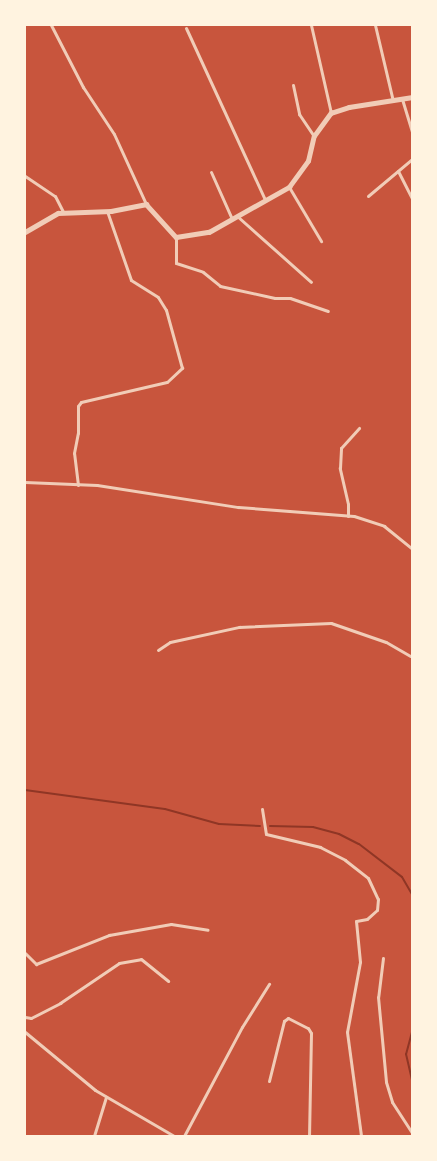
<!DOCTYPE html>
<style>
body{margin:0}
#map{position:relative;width:437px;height:1161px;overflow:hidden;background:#c8553d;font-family:Roboto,sans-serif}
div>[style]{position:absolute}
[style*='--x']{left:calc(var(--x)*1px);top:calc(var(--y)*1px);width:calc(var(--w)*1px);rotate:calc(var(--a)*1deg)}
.stream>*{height:2px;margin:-1px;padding:0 1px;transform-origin:1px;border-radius:1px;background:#8f3625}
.minor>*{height:3px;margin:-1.5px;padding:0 1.5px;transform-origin:1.5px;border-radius:1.5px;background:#f1ccb7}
.tertiary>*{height:4.5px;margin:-2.25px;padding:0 2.25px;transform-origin:2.25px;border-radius:2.25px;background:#f1ccb7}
span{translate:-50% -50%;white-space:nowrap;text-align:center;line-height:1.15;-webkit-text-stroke:4px #fff3e0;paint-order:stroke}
.frame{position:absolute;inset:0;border:26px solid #fff3e0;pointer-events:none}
</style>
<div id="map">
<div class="stream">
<div style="--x:25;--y:790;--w:141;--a:7.7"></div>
<div style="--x:165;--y:809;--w:56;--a:15.5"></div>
<div style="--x:219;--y:824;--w:41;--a:2.8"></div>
<div style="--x:270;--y:826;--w:43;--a:1.3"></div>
<div style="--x:313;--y:827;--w:27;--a:15"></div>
<div style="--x:339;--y:834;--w:22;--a:27"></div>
<div style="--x:359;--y:844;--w:54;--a:37.5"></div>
<div style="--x:402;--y:877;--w:20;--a:60"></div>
<div style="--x:412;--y:1032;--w:23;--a:105"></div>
<div style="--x:406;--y:1054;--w:28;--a:77"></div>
</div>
<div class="minor">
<div style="--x:51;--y:25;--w:70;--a:62.7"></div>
<div style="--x:83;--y:87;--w:56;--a:56.6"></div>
<div style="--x:114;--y:134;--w:77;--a:65.4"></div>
<div style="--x:311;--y:25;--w:90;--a:77.2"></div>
<div style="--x:375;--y:25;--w:78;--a:76.7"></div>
<div style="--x:186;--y:28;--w:189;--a:65.3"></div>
<div style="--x:293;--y:85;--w:30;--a:78"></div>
<div style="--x:299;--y:114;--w:27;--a:56"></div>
<div style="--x:402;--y:99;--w:34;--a:73"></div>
<div style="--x:398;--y:171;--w:31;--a:63"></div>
<div style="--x:211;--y:172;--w:51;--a:65.9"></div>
<div style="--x:25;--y:176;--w:36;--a:34"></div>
<div style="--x:55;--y:196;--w:18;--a:63"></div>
<div style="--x:289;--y:187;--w:63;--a:59.3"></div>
<div style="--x:368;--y:196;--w:57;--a:-40.1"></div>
<div style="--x:237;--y:216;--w:99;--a:41.7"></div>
<div style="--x:176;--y:237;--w:26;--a:90"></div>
<div style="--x:176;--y:263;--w:28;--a:18"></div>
<div style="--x:203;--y:272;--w:22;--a:39"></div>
<div style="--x:220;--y:286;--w:56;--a:12.3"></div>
<div style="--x:275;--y:298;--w:15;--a:0"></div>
<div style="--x:290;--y:298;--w:40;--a:18.9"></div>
<div style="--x:25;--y:482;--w:72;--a:2.4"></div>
<div style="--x:97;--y:485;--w:143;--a:8.9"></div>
<div style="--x:238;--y:507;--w:116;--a:4.4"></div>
<div style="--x:354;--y:516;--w:32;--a:18"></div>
<div style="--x:384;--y:526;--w:36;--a:39"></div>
<div style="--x:78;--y:485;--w:32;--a:-97"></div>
<div style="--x:74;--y:453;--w:20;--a:-79"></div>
<div style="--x:78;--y:433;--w:27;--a:-90"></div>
<div style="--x:78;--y:406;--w:5;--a:-53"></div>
<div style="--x:81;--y:402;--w:88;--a:-13.1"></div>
<div style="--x:167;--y:382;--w:21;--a:-43"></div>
<div style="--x:182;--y:368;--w:60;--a:-105.4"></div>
<div style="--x:166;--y:310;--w:15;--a:-122"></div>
<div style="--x:158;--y:297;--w:32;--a:-148"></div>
<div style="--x:131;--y:280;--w:73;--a:-109.2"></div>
<div style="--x:348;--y:516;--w:12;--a:-90"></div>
<div style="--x:348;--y:504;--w:37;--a:-103"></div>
<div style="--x:340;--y:468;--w:20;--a:-87"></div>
<div style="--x:341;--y:448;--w:27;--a:-48"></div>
<div style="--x:412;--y:643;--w:35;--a:90"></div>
<div style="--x:158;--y:650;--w:14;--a:-34"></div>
<div style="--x:170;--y:642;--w:71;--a:-12.3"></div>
<div style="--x:239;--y:627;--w:92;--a:-2.5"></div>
<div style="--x:331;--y:623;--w:58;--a:19.1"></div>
<div style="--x:386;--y:642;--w:28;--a:30"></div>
<div style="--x:262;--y:809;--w:25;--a:81"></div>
<div style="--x:266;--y:834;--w:56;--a:13.5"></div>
<div style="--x:320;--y:847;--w:28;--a:27"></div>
<div style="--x:345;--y:860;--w:29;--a:38"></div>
<div style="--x:368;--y:878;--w:23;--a:65"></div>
<div style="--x:378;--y:899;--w:11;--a:95"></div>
<div style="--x:377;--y:910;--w:13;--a:138"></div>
<div style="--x:367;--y:919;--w:11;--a:170"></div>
<div style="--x:356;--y:921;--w:41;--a:84.4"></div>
<div style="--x:360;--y:962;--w:71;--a:100.5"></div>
<div style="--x:347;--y:1032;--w:105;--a:82.3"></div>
<div style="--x:25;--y:953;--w:16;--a:45"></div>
<div style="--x:36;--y:964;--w:79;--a:-21.7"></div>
<div style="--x:109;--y:935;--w:63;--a:-10.1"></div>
<div style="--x:171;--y:924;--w:37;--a:9"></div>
<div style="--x:383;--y:958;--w:39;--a:97"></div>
<div style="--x:378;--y:997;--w:85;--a:84.6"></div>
<div style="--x:386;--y:1082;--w:21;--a:73"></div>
<div style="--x:392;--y:1102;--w:37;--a:57"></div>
<div style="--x:25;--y:1017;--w:6;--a:9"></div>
<div style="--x:31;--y:1018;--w:33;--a:-27"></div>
<div style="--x:60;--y:1003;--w:71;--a:-34.1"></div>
<div style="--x:119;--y:963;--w:22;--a:-10"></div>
<div style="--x:141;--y:959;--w:35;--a:39"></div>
<div style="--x:25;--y:1032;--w:91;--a:39.6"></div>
<div style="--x:95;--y:1090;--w:91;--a:30.2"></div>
<div style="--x:269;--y:1081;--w:62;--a:-76"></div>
<div style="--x:284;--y:1021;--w:5;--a:-37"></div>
<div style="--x:288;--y:1018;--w:22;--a:27"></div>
<div style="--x:308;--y:1028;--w:6;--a:59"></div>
<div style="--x:311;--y:1033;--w:103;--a:91.1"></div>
<div style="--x:94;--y:1136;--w:41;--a:-72.9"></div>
<div style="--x:184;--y:1136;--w:123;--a:-62"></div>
<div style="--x:242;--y:1027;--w:51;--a:-57.9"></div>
</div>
<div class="tertiary">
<div style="--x:25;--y:232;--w:38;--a:-30"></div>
<div style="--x:58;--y:213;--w:53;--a:-2.2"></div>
<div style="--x:111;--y:211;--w:36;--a:-11"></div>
<div style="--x:146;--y:204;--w:45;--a:47.7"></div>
<div style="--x:176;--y:237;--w:33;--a:-9"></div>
<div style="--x:209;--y:232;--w:92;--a:-29.4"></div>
<div style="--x:289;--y:187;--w:32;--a:-54"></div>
<div style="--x:308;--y:161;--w:26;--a:-77"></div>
<div style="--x:314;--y:136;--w:29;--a:-54"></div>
<div style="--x:331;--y:113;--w:19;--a:-18"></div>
<div style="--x:349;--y:107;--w:64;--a:-9"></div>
</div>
<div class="frame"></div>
</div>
